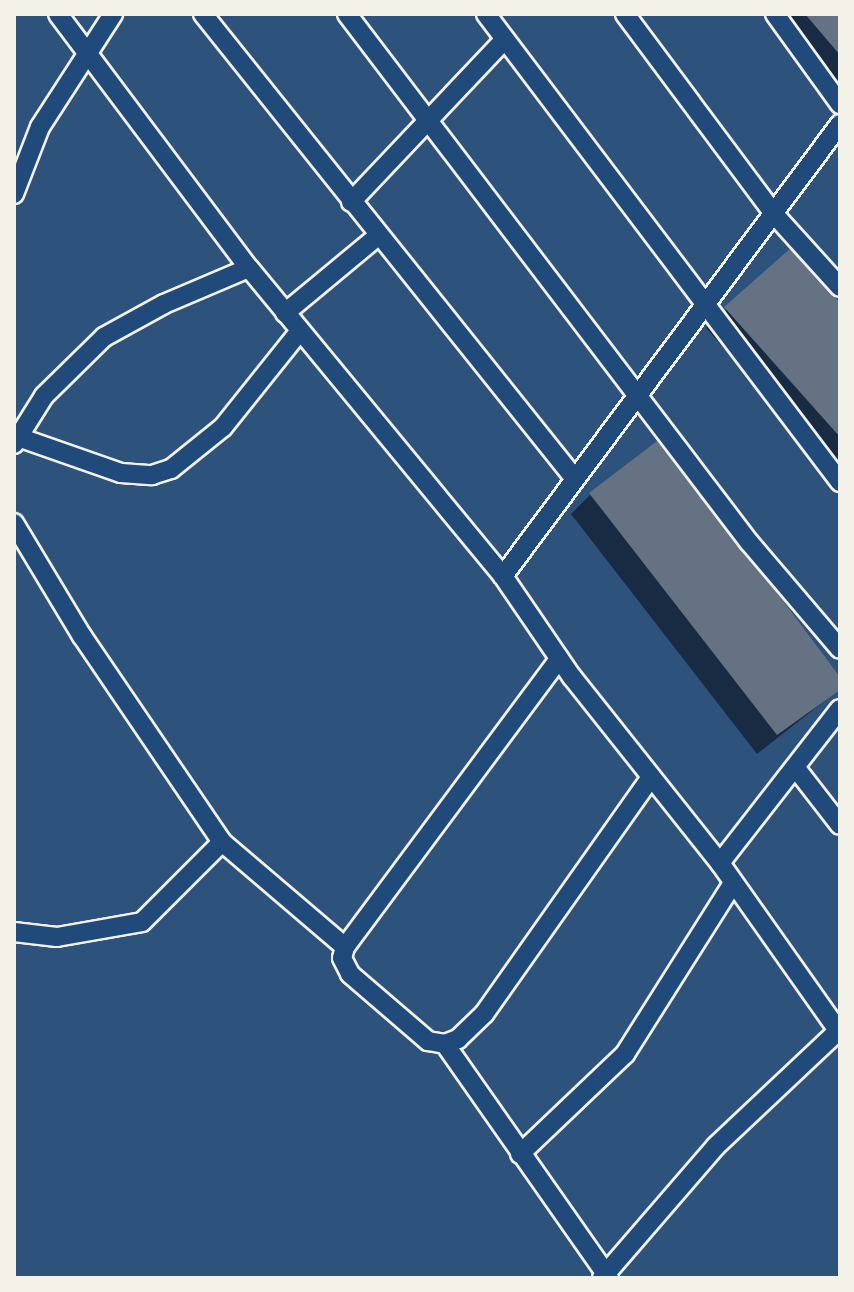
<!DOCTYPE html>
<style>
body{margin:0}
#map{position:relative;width:854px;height:1292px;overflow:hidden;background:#2d527c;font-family:"Patrick Hand",sans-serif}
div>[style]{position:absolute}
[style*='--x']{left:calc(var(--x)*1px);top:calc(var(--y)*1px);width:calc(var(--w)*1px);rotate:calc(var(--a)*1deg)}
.shadow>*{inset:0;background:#0007}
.building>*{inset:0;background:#647284}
.roads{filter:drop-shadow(2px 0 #f4f1e8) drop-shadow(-2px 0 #f4f1e8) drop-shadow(0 2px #f4f1e8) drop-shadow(0 -2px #f4f1e8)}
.street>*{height:18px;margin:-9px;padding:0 9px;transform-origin:9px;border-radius:9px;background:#1f4a7a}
span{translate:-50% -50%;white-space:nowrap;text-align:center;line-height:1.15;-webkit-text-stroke:6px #1f4a7a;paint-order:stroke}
.frame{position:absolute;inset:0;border:16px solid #f4f1e8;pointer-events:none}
</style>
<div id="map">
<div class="shadow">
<div style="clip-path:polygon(769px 14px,840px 14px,840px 85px,834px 90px)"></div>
<div style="clip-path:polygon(792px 250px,840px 306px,840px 478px,706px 328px)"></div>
<div style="clip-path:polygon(590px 495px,840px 680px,840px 689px,757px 754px,571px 514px)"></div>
</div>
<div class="building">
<div style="clip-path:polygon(805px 14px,840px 14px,840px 55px)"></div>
<div style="clip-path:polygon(792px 247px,840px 303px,840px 437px,724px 307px)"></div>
<div style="clip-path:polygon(661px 438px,840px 677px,840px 690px,777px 735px,589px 493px)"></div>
</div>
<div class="roads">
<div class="street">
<div style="--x:58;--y:14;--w:318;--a:53.1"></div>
<div style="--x:249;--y:268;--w:399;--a:50.5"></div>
<div style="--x:503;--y:576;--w:122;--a:55.7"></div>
<div style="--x:572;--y:677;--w:238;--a:51.5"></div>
<div style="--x:720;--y:863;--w:208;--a:54.8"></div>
<div style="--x:203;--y:14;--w:595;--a:51.34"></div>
<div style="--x:347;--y:14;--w:664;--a:52.72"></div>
<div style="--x:749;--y:542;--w:140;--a:49.6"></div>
<div style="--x:486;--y:14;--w:587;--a:52.9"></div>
<div style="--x:625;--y:14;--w:249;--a:53.3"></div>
<div style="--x:774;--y:214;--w:98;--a:47.9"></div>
<div style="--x:775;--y:14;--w:111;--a:54.2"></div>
<div style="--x:14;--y:194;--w:72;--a:-68.8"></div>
<div style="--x:40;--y:127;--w:135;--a:-57.1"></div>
<div style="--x:351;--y:202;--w:224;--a:-46.6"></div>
<div style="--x:285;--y:313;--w:122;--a:-39.7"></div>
<div style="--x:18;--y:437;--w:109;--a:19.3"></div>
<div style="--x:121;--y:473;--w:31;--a:4"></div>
<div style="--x:152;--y:475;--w:20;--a:-18"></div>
<div style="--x:171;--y:469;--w:67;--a:-38.9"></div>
<div style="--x:223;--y:427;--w:123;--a:-51.3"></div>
<div style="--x:14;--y:444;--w:57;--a:-58"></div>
<div style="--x:44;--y:396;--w:84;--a:-44.5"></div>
<div style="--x:104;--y:337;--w:68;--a:-28.8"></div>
<div style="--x:164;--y:304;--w:92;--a:-23"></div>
<div style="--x:14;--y:523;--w:132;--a:59"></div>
<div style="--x:82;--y:636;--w:249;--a:55.8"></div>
<div style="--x:503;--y:576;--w:564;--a:-53.29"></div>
<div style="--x:559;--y:659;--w:359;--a:126.6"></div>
<div style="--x:345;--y:947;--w:11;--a:105"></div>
<div style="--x:342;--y:958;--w:18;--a:63"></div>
<div style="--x:350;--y:974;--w:103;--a:40.7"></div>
<div style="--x:428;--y:1041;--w:17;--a:10"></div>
<div style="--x:445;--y:1044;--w:14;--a:-21"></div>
<div style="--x:458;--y:1039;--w:36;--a:-44"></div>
<div style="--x:484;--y:1014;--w:290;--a:-54.8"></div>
<div style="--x:795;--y:767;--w:73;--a:52.2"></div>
<div style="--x:720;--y:863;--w:195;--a:-52.1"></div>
<div style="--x:14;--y:932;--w:43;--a:6.6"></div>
<div style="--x:57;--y:937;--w:86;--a:-10"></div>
<div style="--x:142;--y:922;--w:113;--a:-45"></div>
<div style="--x:222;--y:842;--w:162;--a:40.5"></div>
<div style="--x:445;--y:1044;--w:286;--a:55"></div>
<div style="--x:520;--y:1154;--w:145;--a:-43.6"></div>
<div style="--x:625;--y:1054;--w:202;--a:-57.7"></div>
<div style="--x:602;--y:1278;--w:174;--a:-49.2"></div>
<div style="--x:716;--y:1146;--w:168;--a:-43.3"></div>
</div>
</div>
<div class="frame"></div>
</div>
